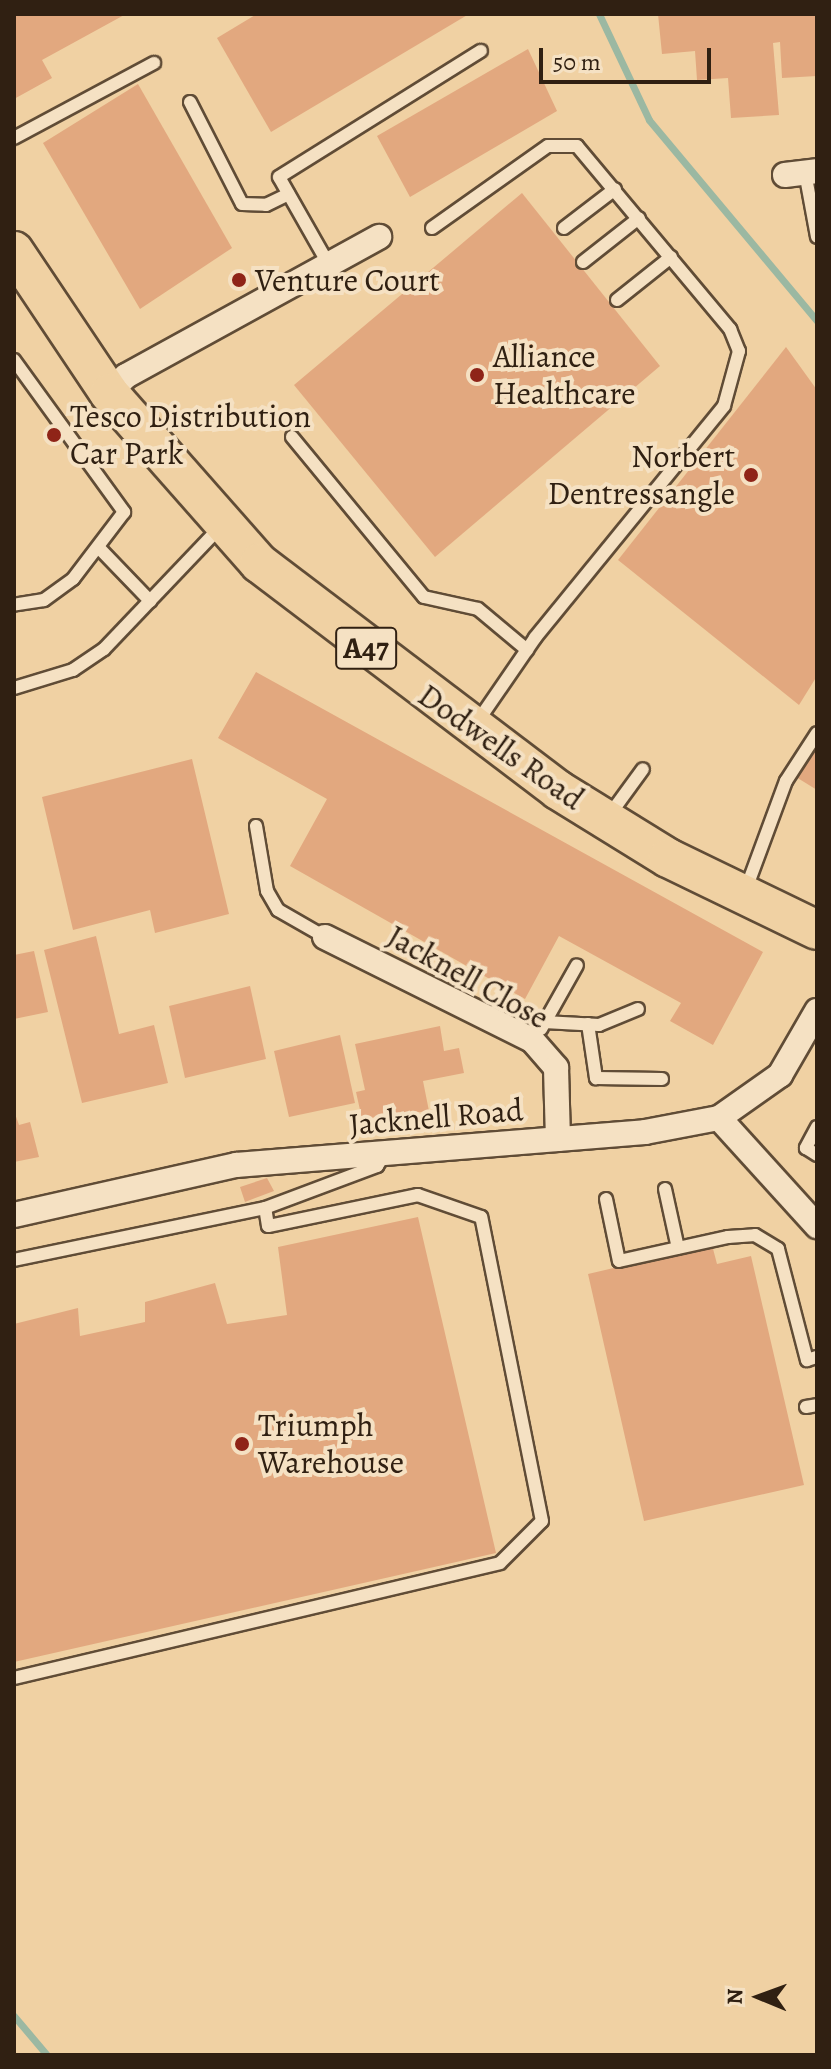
<!DOCTYPE html>
<style>
body{margin:0}
#map{position:relative;width:831px;height:2069px;overflow:hidden;background:#f0d1a3;font-family:Alegreya,serif}
div>[style]{position:absolute}
[style*='--x']{left:calc(var(--x)*1px);top:calc(var(--y)*1px);width:calc(var(--w)*1px);rotate:calc(var(--a)*1deg)}
.stream>*{height:7px;margin:-3.5px;padding:0 3.5px;transform-origin:3.5px;border-radius:3.5px;background:#9bb8a2}
.building>*{inset:0;background:#e2a87f}
.roads{filter:drop-shadow(2px 0 #604c36) drop-shadow(-2px 0 #604c36) drop-shadow(0 2px #604c36) drop-shadow(0 -2px #604c36)}
.lane>*{height:12px;margin:-6px;padding:0 6px;transform-origin:6px;border-radius:6px;background:#f5e1c3}
.street>*{height:24px;margin:-12px;padding:0 12px;transform-origin:12px;border-radius:12px;background:#f5e1c3}
.primary>*{height:38px;margin:-19px;padding:0 19px;transform-origin:19px;border-radius:19px;background:#f0d1a3}
.dots>*{width:22px;height:22px;translate:-50% -50%;box-sizing:border-box;border:4px solid #f5e1c3;border-radius:50%}
span{translate:-50% -50%;white-space:nowrap;text-align:center;line-height:1.15;-webkit-text-stroke:8px #f5e1c3;paint-order:stroke}
.shield-label span{padding:2px 6px;background:#f5e1c3;border:2px solid;border-radius:6px;-webkit-text-stroke-width:0}
.shield-label{font-size:30px;color:#302012;font-weight:700}
.poi-label{font-size:32px;color:#302012}
.left{translate:0 -50%;text-align:left}
.right{translate:-100% -50%;text-align:right}
.street-label{font-size:32px;color:#302012}
.frame{position:absolute;inset:0;border:16px solid #302012;pointer-events:none}
.north{position:absolute;left:719px;top:1957px;width:80px;height:80px;-webkit-text-stroke:6px #f5e1c3;paint-order:stroke;rotate:271deg;font-size:22px;font-weight:700;line-height:32px;text-align:center;color:#302012}
.north::after{content:'';display:block;margin:auto;width:28px;height:36px;background:#302012;clip-path:polygon(50% 0,100% 100%,50% 72%,0 100%)}
.scale{position:absolute;left:539px;top:48px;width:172px;height:36px;box-sizing:border-box;border:4px solid #302012;border-top:0;padding-left:10px;font-size:24px;line-height:28px;white-space:nowrap;color:#302012;-webkit-text-stroke:6px #f5e1c3;paint-order:stroke}
</style>
<div id="map">
<div class="stream">
<div style="--x:599;--y:14;--w:117;--a:64.7"></div>
<div style="--x:649;--y:120;--w:262;--a:50.1"></div>
<div style="--x:14;--y:2016;--w:51;--a:49.8"></div>
</div>
<div class="building">
<div style="clip-path:polygon(14px 14px,126px 14px,42px 60px,52px 78px,14px 99px)"></div>
<div style="clip-path:polygon(257px 14px,469px 14px,271px 132px,217px 38px)"></div>
<div style="clip-path:polygon(658px 14px,817px 14px,817px 76px,782px 78px,780px 42px,773px 43px,779px 115px,731px 118px,728px 78px,697px 80px,695px 51px,662px 54px)"></div>
<div style="clip-path:polygon(528px 49px,557px 111px,410px 197px,377px 136px)"></div>
<div style="clip-path:polygon(138px 84px,232px 248px,140px 309px,43px 143px)"></div>
<div style="clip-path:polygon(522px 193px,660px 366px,435px 557px,294px 385px)"></div>
<div style="clip-path:polygon(786px 347px,817px 390px,817px 676px,799px 705px,618px 560px)"></div>
<div style="clip-path:polygon(256px 672px,763px 952px,713px 1045px,670px 1021px,681px 1003px,559px 936px,525px 999px,290px 866px,327px 799px,218px 738px)"></div>
<div style="clip-path:polygon(817px 742px,817px 790px,796px 777px)"></div>
<div style="clip-path:polygon(192px 759px,229px 914px,155px 933px,150px 910px,73px 930px,42px 797px)"></div>
<div style="clip-path:polygon(96px 936px,119px 1034px,154px 1025px,168px 1083px,82px 1103px,44px 950px)"></div>
<div style="clip-path:polygon(34px 951px,48px 1012px,14px 1019px,14px 955px)"></div>
<div style="clip-path:polygon(250px 986px,266px 1059px,185px 1078px,169px 1006px)"></div>
<div style="clip-path:polygon(440px 1026px,444px 1051px,459px 1048px,464px 1073px,423px 1081px,429px 1111px,362px 1119px,356px 1092px,365px 1090px,355px 1044px)"></div>
<div style="clip-path:polygon(340px 1035px,355px 1103px,289px 1117px,274px 1051px)"></div>
<div style="clip-path:polygon(14px 1111px,19px 1125px,30px 1122px,39px 1157px,14px 1162px)"></div>
<div style="clip-path:polygon(267px 1178px,274px 1191px,245px 1202px,240px 1187px)"></div>
<div style="clip-path:polygon(418px 1217px,496px 1553px,14px 1662px,14px 1324px,78px 1308px,80px 1336px,145px 1322px,145px 1302px,215px 1283px,227px 1324px,287px 1315px,278px 1247px)"></div>
<div style="clip-path:polygon(712px 1245px,717px 1264px,751px 1256px,804px 1485px,644px 1521px,588px 1274px)"></div>
</div>
<div class="roads">
<div class="lane">
<div style="--x:190;--y:102;--w:114;--a:63"></div>
<div style="--x:242;--y:204;--w:24;--a:2"></div>
<div style="--x:266;--y:205;--w:25;--a:-26"></div>
<div style="--x:14;--y:138;--w:159;--a:-28.2"></div>
<div style="--x:805;--y:172;--w:66;--a:79.5"></div>
<div style="--x:432;--y:228;--w:142;--a:-35.3"></div>
<div style="--x:548;--y:146;--w:29;--a:0"></div>
<div style="--x:577;--y:146;--w:239;--a:50.1"></div>
<div style="--x:730;--y:329;--w:24;--a:68"></div>
<div style="--x:739;--y:351;--w:57;--a:105.3"></div>
<div style="--x:724;--y:406;--w:299;--a:129.2"></div>
<div style="--x:535;--y:638;--w:104;--a:124.5"></div>
<div style="--x:564;--y:228;--w:64;--a:-37.4"></div>
<div style="--x:583;--y:262;--w:71;--a:-38.2"></div>
<div style="--x:329;--y:265;--w:101;--a:-119.6"></div>
<div style="--x:279;--y:177;--w:238;--a:-32"></div>
<div style="--x:617;--y:300;--w:69;--a:-38.5"></div>
<div style="--x:14;--y:360;--w:188;--a:54.1"></div>
<div style="--x:124;--y:512;--w:84;--a:127.3"></div>
<div style="--x:73;--y:579;--w:36;--a:144"></div>
<div style="--x:44;--y:600;--w:30;--a:171"></div>
<div style="--x:292;--y:437;--w:207;--a:50.5"></div>
<div style="--x:424;--y:597;--w:55;--a:12.5"></div>
<div style="--x:478;--y:609;--w:64;--a:39.9"></div>
<div style="--x:101;--y:550;--w:71;--a:46.1"></div>
<div style="--x:14;--y:688;--w:62;--a:-17"></div>
<div style="--x:73;--y:670;--w:37;--a:-34"></div>
<div style="--x:104;--y:649;--w:170;--a:-46.4"></div>
<div style="--x:608;--y:817;--w:59;--a:-53.9"></div>
<div style="--x:256;--y:826;--w:66;--a:80.4"></div>
<div style="--x:267;--y:891;--w:22;--a:60"></div>
<div style="--x:278;--y:910;--w:54;--a:29.9"></div>
<div style="--x:746;--y:889;--w:115;--a:-69.7"></div>
<div style="--x:786;--y:781;--w:57;--a:-57.1"></div>
<div style="--x:544;--y:1022;--w:55;--a:3.1"></div>
<div style="--x:599;--y:1025;--w:42;--a:-22.3"></div>
<div style="--x:588;--y:1024;--w:55;--a:81.6"></div>
<div style="--x:596;--y:1078;--w:66;--a:0.9"></div>
<div style="--x:541;--y:1029;--w:73;--a:-60.6"></div>
<div style="--x:817;--y:1127;--w:24;--a:118"></div>
<div style="--x:806;--y:1148;--w:13;--a:32"></div>
<div style="--x:665;--y:1189;--w:60;--a:77.6"></div>
<div style="--x:606;--y:1199;--w:63;--a:78.2"></div>
<div style="--x:619;--y:1261;--w:112;--a:-12.4"></div>
<div style="--x:728;--y:1237;--w:27;--a:-4"></div>
<div style="--x:755;--y:1235;--w:27;--a:31"></div>
<div style="--x:778;--y:1249;--w:115;--a:75.4"></div>
<div style="--x:807;--y:1360;--w:10;--a:-17"></div>
<div style="--x:14;--y:1260;--w:256;--a:-11.7"></div>
<div style="--x:265;--y:1208;--w:120;--a:-20.6"></div>
<div style="--x:377;--y:1166;--w:13;--a:-58"></div>
<div style="--x:806;--y:1407;--w:11;--a:-10"></div>
<div style="--x:14;--y:1678;--w:499;--a:-13.3"></div>
<div style="--x:500;--y:1563;--w:59;--a:-45"></div>
<div style="--x:542;--y:1521;--w:310;--a:-101.3"></div>
<div style="--x:481;--y:1217;--w:67;--a:-160.8"></div>
<div style="--x:418;--y:1195;--w:153;--a:168.3"></div>
<div style="--x:268;--y:1226;--w:18;--a:-99"></div>
</div>
<div class="street">
<div style="--x:785;--y:175;--w:32;--a:-7"></div>
<div style="--x:109;--y:393;--w:24;--a:-45"></div>
<div style="--x:126;--y:376;--w:289;--a:-28.8"></div>
<div style="--x:325;--y:937;--w:231;--a:26.5"></div>
<div style="--x:532;--y:1040;--w:37;--a:49"></div>
<div style="--x:556;--y:1068;--w:71;--a:88.4"></div>
<div style="--x:719;--y:1118;--w:146;--a:47.8"></div>
<div style="--x:14;--y:1215;--w:228;--a:-12.7"></div>
<div style="--x:236;--y:1165;--w:410;--a:-4.6"></div>
<div style="--x:645;--y:1132;--w:75;--a:-10.7"></div>
<div style="--x:719;--y:1118;--w:75;--a:-35.2"></div>
<div style="--x:780;--y:1075;--w:74;--a:-60"></div>
</div>
<div class="primary">
<div style="--x:14;--y:251;--w:171;--a:56.2"></div>
<div style="--x:109;--y:393;--w:227;--a:48.6"></div>
<div style="--x:259;--y:563;--w:375;--a:37.2"></div>
<div style="--x:558;--y:790;--w:129;--a:31.7"></div>
<div style="--x:668;--y:858;--w:165;--a:25.8"></div>
</div>
</div>
<div class="dots">
<div style="left:239px;top:280px;background:#8f2418"></div>
<div style="left:477px;top:375px;background:#8f2418"></div>
<div style="left:54px;top:435px;background:#8f2418"></div>
<div style="left:751px;top:475px;background:#8f2418"></div>
<div style="left:242px;top:1444px;background:#8f2418"></div>
</div>
<div class="shield-label">
<span style="left:366px;top:648px">A47</span>
</div>
<div class="poi-label">
<span class="left" style="left:255px;top:280px">Venture Court</span>
<span class="left" style="left:493px;top:375px">Alliance<br>Healthcare</span>
<span class="left" style="left:70px;top:435px">Tesco Distribution<br>Car Park</span>
<span class="right" style="left:735px;top:475px">Norbert<br>Dentressangle</span>
<span class="left" style="left:258px;top:1444px">Triumph<br>Warehouse</span>
</div>
<div class="street-label">
<span style="left:501px;top:747px;rotate:35deg">Dodwells Road</span>
<span style="left:468px;top:977px;rotate:29deg">Jacknell Close</span>
<span style="left:436px;top:1117px;rotate:-5deg">Jacknell Road</span>
</div>
<div class="frame"></div>
<div class="north">N</div>
<div class="scale">50 m</div>
</div>
